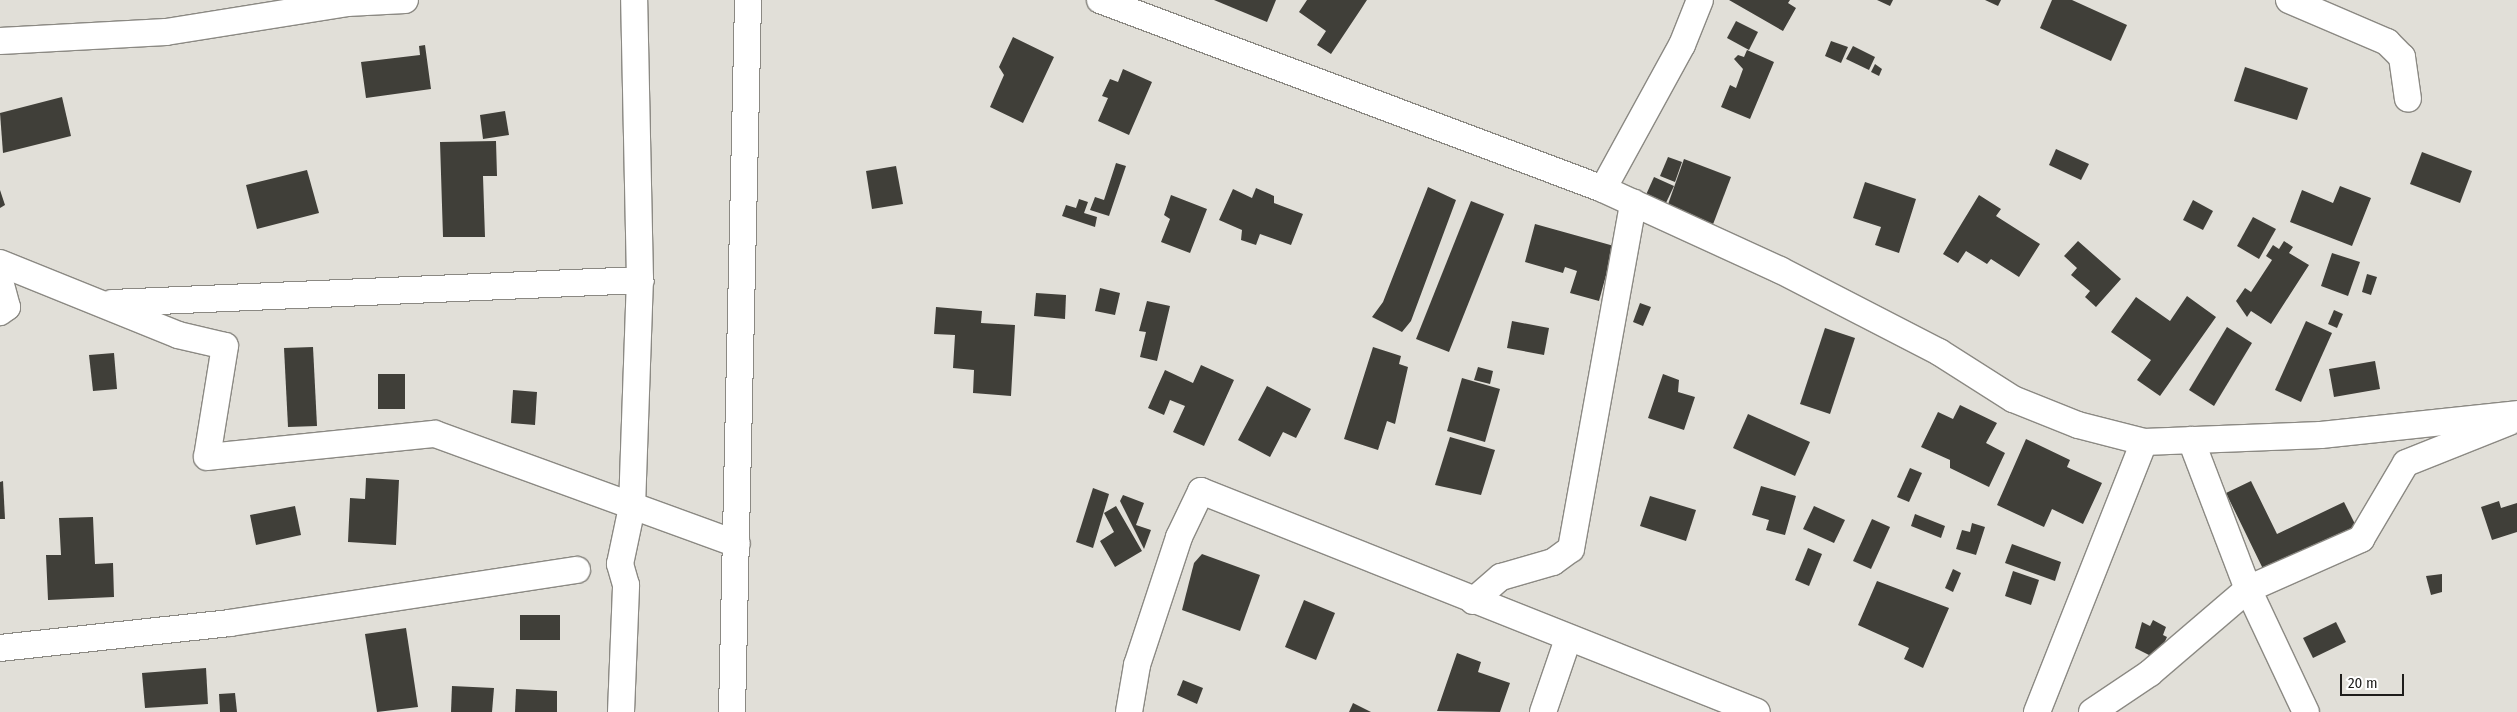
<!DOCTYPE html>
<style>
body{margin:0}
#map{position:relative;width:2517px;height:712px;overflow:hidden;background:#e1dfd8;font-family:"Fira Sans Condensed",sans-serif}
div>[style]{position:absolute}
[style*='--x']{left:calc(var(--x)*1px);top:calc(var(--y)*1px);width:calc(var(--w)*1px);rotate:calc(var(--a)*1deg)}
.building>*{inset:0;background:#403f39}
.roads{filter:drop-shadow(1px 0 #8b8983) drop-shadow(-1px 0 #8b8983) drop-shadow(0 1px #8b8983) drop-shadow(0 -1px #8b8983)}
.minor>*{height:26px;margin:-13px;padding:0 13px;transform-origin:13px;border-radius:13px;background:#fff}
span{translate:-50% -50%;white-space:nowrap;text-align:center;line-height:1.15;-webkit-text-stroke:5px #fff;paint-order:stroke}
.scale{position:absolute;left:2340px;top:674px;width:64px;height:22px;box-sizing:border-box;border:2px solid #1e1d1b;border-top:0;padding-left:6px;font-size:15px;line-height:18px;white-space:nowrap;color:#1e1d1b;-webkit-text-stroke:4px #fff;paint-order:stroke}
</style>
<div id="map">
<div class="building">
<div style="clip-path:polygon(1214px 0,1276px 0,1267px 22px)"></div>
<div style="clip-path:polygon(1307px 0,1367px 0,1331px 54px,1317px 45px,1326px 31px,1299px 12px)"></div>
<div style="clip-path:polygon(1729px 0,1790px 0,1788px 3px,1796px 8px,1783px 31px)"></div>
<div style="clip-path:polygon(1877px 0,1893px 0,1890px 6px)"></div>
<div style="clip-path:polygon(1985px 0,2001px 0,1998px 6px)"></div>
<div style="clip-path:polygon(2052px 0,2072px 0,2127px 25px,2111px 61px,2040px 28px)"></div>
<div style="clip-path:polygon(1736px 21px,1758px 32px,1749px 50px,1727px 38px)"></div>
<div style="clip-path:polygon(1013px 37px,1054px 57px,1023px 123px,990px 107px,1004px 75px,999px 67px)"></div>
<div style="clip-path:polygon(1831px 41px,1848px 47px,1841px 63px,1825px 56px)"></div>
<div style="clip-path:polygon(425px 45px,431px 89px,366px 98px,361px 62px,420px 55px,419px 46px)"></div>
<div style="clip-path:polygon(1853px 46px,1875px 57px,1869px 70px,1846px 59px)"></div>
<div style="clip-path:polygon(1747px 50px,1774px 62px,1750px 119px,1721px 107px,1730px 85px,1736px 88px,1743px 69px,1734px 59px,1738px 55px,1744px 57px)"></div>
<div style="clip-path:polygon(1875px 64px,1882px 69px,1879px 76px,1871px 72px)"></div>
<div style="clip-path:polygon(2245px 67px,2308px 88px,2297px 120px,2234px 101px)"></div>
<div style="clip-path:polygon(1123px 69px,1152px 82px,1129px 135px,1098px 121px,1108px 98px,1102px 96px,1110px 79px,1118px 82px)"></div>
<div style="clip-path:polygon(62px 97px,71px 136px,3px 153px,0 113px)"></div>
<div style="clip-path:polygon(505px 111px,509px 135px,483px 139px,480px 115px)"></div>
<div style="clip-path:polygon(496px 141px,497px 176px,483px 176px,485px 237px,443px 237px,440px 142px)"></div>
<div style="clip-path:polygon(2056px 149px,2089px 164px,2081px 180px,2049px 165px)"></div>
<div style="clip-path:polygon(2422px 152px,2472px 171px,2460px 203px,2410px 184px)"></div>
<div style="clip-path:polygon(1668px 157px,1682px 162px,1675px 182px,1660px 176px)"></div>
<div style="clip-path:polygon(1684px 159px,1731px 177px,1712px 227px,1666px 210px)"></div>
<div style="clip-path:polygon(1116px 163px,1126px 166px,1109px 216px,1090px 210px,1095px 197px,1104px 200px)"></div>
<div style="clip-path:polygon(896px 166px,903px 204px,872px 209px,866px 171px)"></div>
<div style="clip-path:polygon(307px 170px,319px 213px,257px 229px,246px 185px)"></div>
<div style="clip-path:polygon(1654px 177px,1674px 186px,1665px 205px,1645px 197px)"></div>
<div style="clip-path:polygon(1865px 182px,1916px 199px,1899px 253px,1875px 245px,1881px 227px,1853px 218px)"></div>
<div style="clip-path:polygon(2340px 186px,2371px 198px,2352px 246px,2290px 222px,2302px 190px,2333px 203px)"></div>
<div style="clip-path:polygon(1428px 187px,1456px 200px,1411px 321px,1402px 332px,1372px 317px,1383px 302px)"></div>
<div style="clip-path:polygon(1256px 188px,1274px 196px,1274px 203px,1303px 214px,1291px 245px,1260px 234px,1256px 245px,1241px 240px,1242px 230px,1219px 220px,1233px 189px,1252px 198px)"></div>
<div style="clip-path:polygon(0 190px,5px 205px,0 208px)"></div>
<div style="clip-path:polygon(1171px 195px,1207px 209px,1190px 253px,1161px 242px,1170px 219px,1164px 215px)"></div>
<div style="clip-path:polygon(1979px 195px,2001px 209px,1996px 216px,2040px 244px,2019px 277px,1991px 259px,1987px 264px,1966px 251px,1958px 263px,1943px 254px)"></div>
<div style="clip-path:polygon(1079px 199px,1088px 202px,1084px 213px,1097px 217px,1095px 227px,1062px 216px,1066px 205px,1076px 208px)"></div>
<div style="clip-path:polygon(2193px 200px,2213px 211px,2203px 230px,2183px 220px)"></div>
<div style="clip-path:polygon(1471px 201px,1504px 214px,1449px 352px,1416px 339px)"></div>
<div style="clip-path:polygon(2253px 217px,2276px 229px,2259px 259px,2237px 246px)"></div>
<div style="clip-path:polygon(1535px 224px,1614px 246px,1599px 301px,1570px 293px,1577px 271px,1565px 267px,1563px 273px,1525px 262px)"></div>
<div style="clip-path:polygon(2078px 241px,2121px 279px,2096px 307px,2085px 297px,2090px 291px,2071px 275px,2077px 268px,2064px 256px)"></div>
<div style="clip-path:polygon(2284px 241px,2293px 247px,2289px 253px,2309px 265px,2271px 324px,2251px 311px,2247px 317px,2236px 301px,2245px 288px,2251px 292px,2272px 260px,2266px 256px,2273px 245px,2279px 249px)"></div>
<div style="clip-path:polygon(2332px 253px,2360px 262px,2348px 296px,2321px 286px)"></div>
<div style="clip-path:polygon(2367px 274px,2377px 277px,2371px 295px,2362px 292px)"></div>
<div style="clip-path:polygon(1100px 288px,1120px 293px,1115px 315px,1095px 311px)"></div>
<div style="clip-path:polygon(1036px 293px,1066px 295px,1065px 319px,1034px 316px)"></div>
<div style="clip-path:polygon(2187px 296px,2216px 317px,2160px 396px,2137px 380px,2151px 360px,2111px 332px,2136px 297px,2170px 321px)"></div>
<div style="clip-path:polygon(1147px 301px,1170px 306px,1157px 361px,1140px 357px,1146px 332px,1139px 331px)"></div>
<div style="clip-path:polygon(1640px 303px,1651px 307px,1643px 326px,1633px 322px)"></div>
<div style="clip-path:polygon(936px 307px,982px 311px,981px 323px,1015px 325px,1011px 396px,973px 393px,974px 370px,953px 368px,955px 335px,934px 334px)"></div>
<div style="clip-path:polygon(2334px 310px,2343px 314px,2337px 328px,2328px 324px)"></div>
<div style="clip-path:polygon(1512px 321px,1549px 328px,1544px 355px,1507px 348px)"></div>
<div style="clip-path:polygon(2306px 321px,2332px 333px,2301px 402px,2275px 390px)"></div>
<div style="clip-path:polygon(2227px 327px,2252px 343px,2214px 406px,2189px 390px)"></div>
<div style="clip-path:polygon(1825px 328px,1855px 338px,1830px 414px,1800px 404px)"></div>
<div style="clip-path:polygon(313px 347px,317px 426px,288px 427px,284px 348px)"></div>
<div style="clip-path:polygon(1373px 347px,1401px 356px,1399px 364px,1408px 367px,1395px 424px,1387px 421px,1378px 450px,1344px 439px)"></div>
<div style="clip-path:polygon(114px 353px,117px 389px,93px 391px,89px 355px)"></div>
<div style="clip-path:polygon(2375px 361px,2380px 389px,2334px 397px,2329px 369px)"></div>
<div style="clip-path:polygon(1201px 365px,1234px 380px,1204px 446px,1173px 432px,1185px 406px,1170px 400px,1164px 415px,1148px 408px,1165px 370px,1193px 383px)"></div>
<div style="clip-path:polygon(1478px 367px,1493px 371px,1490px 384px,1474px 380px)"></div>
<div style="clip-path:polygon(378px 374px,405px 374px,405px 409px,378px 409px)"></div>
<div style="clip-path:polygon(1663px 374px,1679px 380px,1678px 392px,1695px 397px,1684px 430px,1648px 418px)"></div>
<div style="clip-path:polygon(1462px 378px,1500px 389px,1485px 442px,1447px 431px)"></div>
<div style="clip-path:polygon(1267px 386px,1311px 409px,1296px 438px,1283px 432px,1270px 457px,1238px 440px)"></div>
<div style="clip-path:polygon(513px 390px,537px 392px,535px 425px,511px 423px)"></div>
<div style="clip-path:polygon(1960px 405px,1997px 423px,1986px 443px,2005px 453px,1989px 487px,1950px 468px,1950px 460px,1921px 447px,1938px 412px,1953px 419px)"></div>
<div style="clip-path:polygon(1748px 414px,1810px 442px,1795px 476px,1733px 448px)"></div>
<div style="clip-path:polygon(1450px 437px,1495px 450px,1481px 495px,1435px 485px)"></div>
<div style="clip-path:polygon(2026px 439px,2070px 460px,2067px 467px,2102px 483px,2083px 524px,2052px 509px,2044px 527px,1997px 505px)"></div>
<div style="clip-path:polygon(1910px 468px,1922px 473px,1909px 502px,1897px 497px)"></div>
<div style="clip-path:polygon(366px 478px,399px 480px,396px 545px,348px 542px,350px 498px,365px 499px)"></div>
<div style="clip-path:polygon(3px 481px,5px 519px,0 519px,0 482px)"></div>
<div style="clip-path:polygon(2251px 481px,2277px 534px,2344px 502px,2357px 528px,2265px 573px,2226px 493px)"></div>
<div style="clip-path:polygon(1761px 486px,1796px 496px,1785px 535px,1766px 530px,1769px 520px,1752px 515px)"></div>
<div style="clip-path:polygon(1093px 488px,1109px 494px,1093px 548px,1076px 542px)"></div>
<div style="clip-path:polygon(1123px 495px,1144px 503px,1136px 525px,1151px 530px,1144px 549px,1120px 501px)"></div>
<div style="clip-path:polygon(1650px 496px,1696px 510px,1686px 541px,1640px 526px)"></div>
<div style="clip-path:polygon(2499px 501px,2501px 508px,2517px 503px,2517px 532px,2492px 540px,2481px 507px)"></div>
<div style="clip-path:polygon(295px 506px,301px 535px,256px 545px,250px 515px)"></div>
<div style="clip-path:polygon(1116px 506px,1142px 551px,1115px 567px,1100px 541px,1114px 532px,1104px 513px)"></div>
<div style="clip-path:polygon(1814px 506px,1845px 520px,1834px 543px,1803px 529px)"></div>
<div style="clip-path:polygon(1915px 514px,1945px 526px,1941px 538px,1911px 526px)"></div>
<div style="clip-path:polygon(93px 517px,95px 564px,113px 563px,114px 597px,48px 600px,46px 555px,61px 555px,59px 518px)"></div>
<div style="clip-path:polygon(1872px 519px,1890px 527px,1871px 569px,1853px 561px)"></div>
<div style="clip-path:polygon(1972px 523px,1985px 527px,1976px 555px,1956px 549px,1962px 530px,1970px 532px)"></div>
<div style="clip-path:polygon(2012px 544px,2061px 562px,2055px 581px,2005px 563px)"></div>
<div style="clip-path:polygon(1808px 548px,1822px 554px,1809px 586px,1795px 580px)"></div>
<div style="clip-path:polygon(1202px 554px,1260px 575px,1240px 631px,1182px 610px,1194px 563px)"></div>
<div style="clip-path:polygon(1953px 569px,1961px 573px,1953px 592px,1945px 588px)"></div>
<div style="clip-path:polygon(2013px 571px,2039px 580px,2031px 605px,2005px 596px)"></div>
<div style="clip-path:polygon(2442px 574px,2442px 592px,2431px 595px,2426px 576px)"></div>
<div style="clip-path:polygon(1877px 581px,1949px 608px,1923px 668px,1904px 659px,1909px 648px,1858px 625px)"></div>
<div style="clip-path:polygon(1304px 600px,1335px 613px,1316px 660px,1285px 647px)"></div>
<div style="clip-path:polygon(520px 615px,560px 615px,560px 640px,520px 640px)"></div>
<div style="clip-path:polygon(2153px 620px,2166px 627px,2163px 635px,2167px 637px,2157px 659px,2135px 648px,2142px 622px,2150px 626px)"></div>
<div style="clip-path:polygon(2336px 622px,2346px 642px,2313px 658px,2303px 638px)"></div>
<div style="clip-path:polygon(406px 628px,418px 707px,377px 712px,365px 634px)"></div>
<div style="clip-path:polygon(1457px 653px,1481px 662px,1478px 672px,1510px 683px,1500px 712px,1437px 711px)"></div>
<div style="clip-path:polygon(206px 668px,208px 704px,145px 708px,142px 673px)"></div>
<div style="clip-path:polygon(1183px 680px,1203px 688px,1197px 704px,1177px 695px)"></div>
<div style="clip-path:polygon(452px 686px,494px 688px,492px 712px,451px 712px)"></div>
<div style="clip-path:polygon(516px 689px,557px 691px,557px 712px,515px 712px)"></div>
<div style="clip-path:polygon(235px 693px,237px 712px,220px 712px,219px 694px)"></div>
<div style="clip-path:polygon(1353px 703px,1371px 712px,1349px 712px)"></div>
</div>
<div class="roads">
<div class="minor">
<div style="--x:1100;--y:0;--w:537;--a:20.59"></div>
<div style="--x:1603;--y:189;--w:195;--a:24.6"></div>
<div style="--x:1780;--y:270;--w:179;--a:27.3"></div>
<div style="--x:1939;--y:352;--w:88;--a:32.4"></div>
<div style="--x:2013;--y:399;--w:70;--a:21.8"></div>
<div style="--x:2078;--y:425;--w:68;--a:14.4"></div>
<div style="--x:2144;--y:442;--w:177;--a:-2.3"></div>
<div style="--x:2321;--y:435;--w:197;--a:-6.1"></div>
<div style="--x:2289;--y:0;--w:107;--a:23.2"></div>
<div style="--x:2387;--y:42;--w:21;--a:45"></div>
<div style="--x:2402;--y:57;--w:42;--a:81.9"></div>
<div style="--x:0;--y:41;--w:166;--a:-3.1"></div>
<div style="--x:166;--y:32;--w:183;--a:-9.1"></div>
<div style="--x:347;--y:3;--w:58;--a:-3"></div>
<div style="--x:1603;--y:189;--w:164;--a:-61.3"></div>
<div style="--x:1682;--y:45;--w:48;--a:-68.2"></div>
<div style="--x:0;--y:263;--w:192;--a:22"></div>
<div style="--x:178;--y:335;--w:48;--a:13.2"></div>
<div style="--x:225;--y:346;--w:112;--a:99.2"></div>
<div style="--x:207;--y:457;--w:229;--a:-5.8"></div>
<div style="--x:435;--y:434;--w:321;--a:20"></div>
<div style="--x:0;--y:281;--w:27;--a:75"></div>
<div style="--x:7;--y:307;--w:9;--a:144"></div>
<div style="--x:112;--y:303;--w:529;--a:-2.49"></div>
<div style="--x:2191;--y:440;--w:160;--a:69.1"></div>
<div style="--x:2248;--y:589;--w:136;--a:64.8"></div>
<div style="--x:1473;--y:601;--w:37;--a:-41"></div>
<div style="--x:1501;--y:577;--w:54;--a:-16.1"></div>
<div style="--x:1553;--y:562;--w:22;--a:-36"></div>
<div style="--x:1571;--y:549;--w:352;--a:-79.8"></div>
<div style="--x:0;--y:648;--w:231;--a:-6.2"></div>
<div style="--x:230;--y:623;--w:351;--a:-8.7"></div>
<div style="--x:621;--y:712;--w:127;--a:-87.7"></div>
<div style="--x:626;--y:585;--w:22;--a:-106"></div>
<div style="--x:620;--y:564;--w:58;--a:-78.1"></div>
<div style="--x:632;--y:507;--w:227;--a:-88"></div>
<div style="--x:640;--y:280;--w:280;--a:-91.2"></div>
<div style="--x:732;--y:712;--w:712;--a:-88.71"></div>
<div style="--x:1129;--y:712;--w:48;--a:-80.3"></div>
<div style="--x:1137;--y:665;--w:135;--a:-71.8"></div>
<div style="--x:1179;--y:537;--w:51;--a:-64.4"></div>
<div style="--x:1201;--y:491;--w:598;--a:21.68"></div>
<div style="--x:1543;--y:712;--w:77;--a:-71.1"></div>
<div style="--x:2037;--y:712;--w:290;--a:-68.4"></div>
<div style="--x:2092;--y:712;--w:70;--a:-33.9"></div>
<div style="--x:2150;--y:673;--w:129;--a:-40.6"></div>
<div style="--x:2248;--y:589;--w:124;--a:-23.9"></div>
<div style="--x:2361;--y:539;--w:88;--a:-59.4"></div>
<div style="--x:2406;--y:463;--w:111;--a:-21.7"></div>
</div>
</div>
<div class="scale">20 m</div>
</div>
